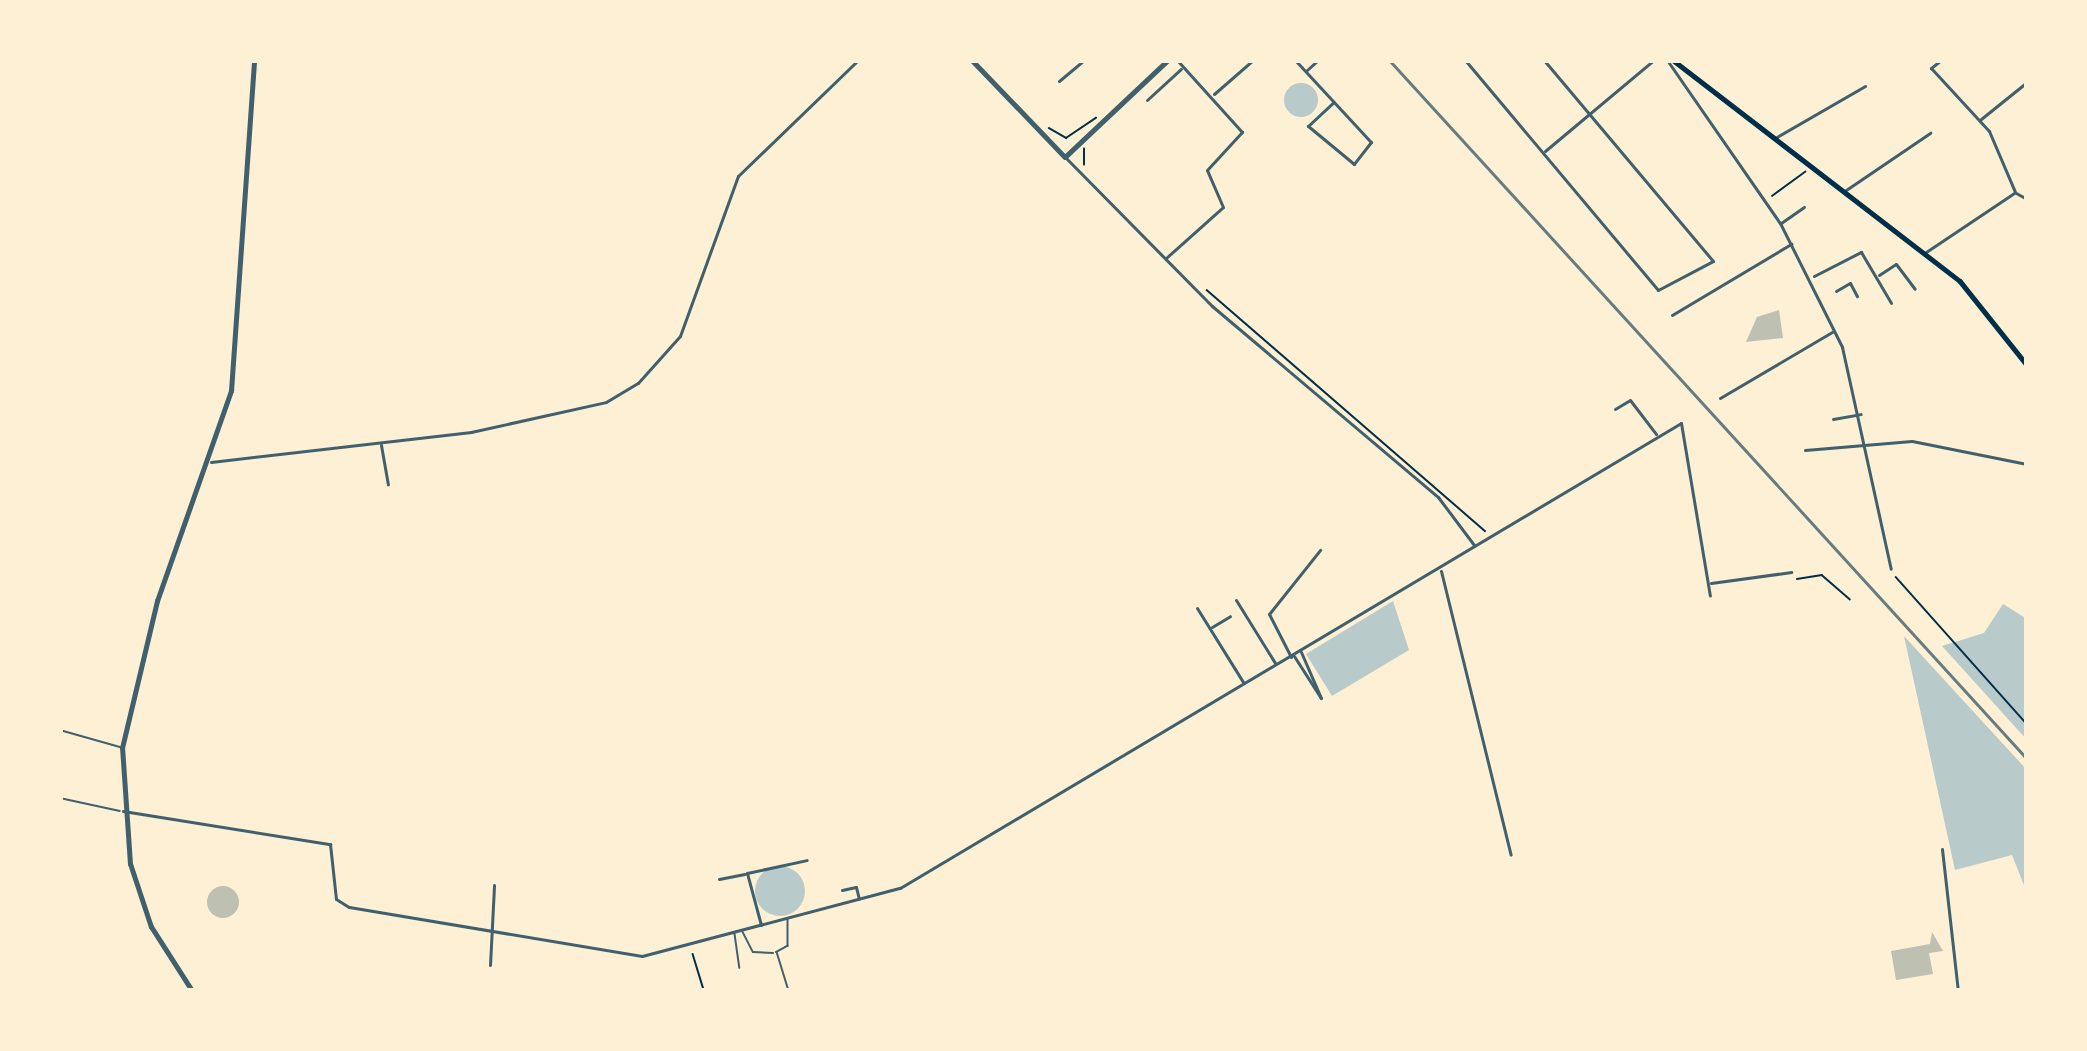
<!DOCTYPE html>
<style>
body{margin:0}
#map{position:relative;width:2087px;height:1051px;overflow:hidden;background:#fdf0d5;font-family:"PT Sans Narrow",sans-serif}
div>[style]{position:absolute}
[style*='--x']{left:calc(var(--x)*1px);top:calc(var(--y)*1px);width:calc(var(--w)*1px);rotate:calc(var(--a)*1deg)}
.green>*{inset:0;background:#b9caca}
.round{border-radius:50%}
.building>*{inset:0;background:#bec0b2}
.path>*{height:1.5px;margin:-0.75px;padding:0 0.75px;transform-origin:0.75px;border-radius:0.75px;background:#003049}
.service>*{height:1.5px;margin:-0.75px;padding:0 0.75px;transform-origin:0.75px;border-radius:0.75px;background:#3f606c}
.minor>*{height:3px;margin:-1.5px;padding:0 1.5px;transform-origin:1.5px;border-radius:1.5px;background:#3f606c}
.tertiary>*{height:4.5px;margin:-2.25px;padding:0 2.25px;transform-origin:2.25px;border-radius:2.25px;background:#3f606c}
.secondary>*{height:4.5px;margin:-2.25px;padding:0 2.25px;transform-origin:2.25px;border-radius:2.25px;background:#003049}
.rail>*{height:3px;margin:-1.5px;padding:0 1.5px;transform-origin:1.5px;border-radius:1.5px;background:#657d81}
span{translate:-50% -50%;white-space:nowrap;text-align:center;line-height:1.15;-webkit-text-stroke:9px #fdf0d5;paint-order:stroke}
.frame{position:absolute;inset:0;border:63px solid #fdf0d5;pointer-events:none}
</style>
<div id="map">
<div class="green">
<div class="round" style="left:1284px;top:83px;width:34px;height:34px"></div>
<div style="clip-path:polygon(1393px 601px,1409px 650px,1332px 696px,1306px 654px)"></div>
<div style="clip-path:polygon(2003px 604px,2027px 619px,2027px 740px,1942px 646px,1984px 633px)"></div>
<div style="clip-path:polygon(1904px 636px,2027px 770px,2027px 893px,2012px 855px,1955px 870px)"></div>
<div class="round" style="left:755px;top:866px;width:50px;height:50px"></div>
</div>
<div class="building">
<div style="clip-path:polygon(1779px 310px,1783px 338px,1746px 342px,1757px 317px)"></div>
<div class="round" style="left:207px;top:886px;width:32px;height:32px"></div>
<div style="clip-path:polygon(1932px 932px,1943px 951px,1929px 953px,1933px 974px,1896px 980px,1891px 951px,1930px 944px)"></div>
</div>
<div class="path">
<div style="--x:1049;--y:128;--w:20;--a:30"></div>
<div style="--x:1066;--y:138;--w:36;--a:-34"></div>
<div style="--x:1084;--y:165;--w:16;--a:-90"></div>
<div style="--x:1772;--y:196;--w:41;--a:-36"></div>
<div style="--x:1207;--y:290;--w:368;--a:40.9"></div>
<div style="--x:1896;--y:577;--w:197;--a:48.3"></div>
<div style="--x:1797;--y:579;--w:25;--a:-9"></div>
<div style="--x:1822;--y:575;--w:37;--a:41"></div>
<div style="--x:693;--y:954;--w:39;--a:73"></div>
</div>
<div class="service">
<div style="--x:60;--y:730;--w:62;--a:15.8"></div>
<div style="--x:60;--y:798;--w:61;--a:12.2"></div>
<div style="--x:788;--y:919;--w:27;--a:90"></div>
<div style="--x:788;--y:946;--w:13;--a:151"></div>
<div style="--x:777;--y:952;--w:41;--a:72.9"></div>
<div style="--x:743;--y:932;--w:22;--a:63"></div>
<div style="--x:753;--y:952;--w:20;--a:3"></div>
<div style="--x:735;--y:934;--w:34;--a:82"></div>
</div>
<div class="minor">
<div style="--x:1295;--y:60;--w:112;--a:47.2"></div>
<div style="--x:1371;--y:142;--w:28;--a:128"></div>
<div style="--x:1354;--y:164;--w:60;--a:-140.4"></div>
<div style="--x:1308;--y:126;--w:35;--a:-43"></div>
<div style="--x:1465;--y:60;--w:300;--a:50"></div>
<div style="--x:1658;--y:290;--w:62;--a:-27.8"></div>
<div style="--x:1713;--y:261;--w:263;--a:-130.1"></div>
<div style="--x:1667;--y:60;--w:198;--a:55.3"></div>
<div style="--x:1780;--y:223;--w:139;--a:63.4"></div>
<div style="--x:1842;--y:347;--w:227;--a:77.6"></div>
<div style="--x:1941;--y:60;--w:13;--a:141"></div>
<div style="--x:1931;--y:68;--w:86;--a:47.4"></div>
<div style="--x:1989;--y:131;--w:66;--a:66.9"></div>
<div style="--x:1307;--y:70;--w:15;--a:-42"></div>
<div style="--x:1059;--y:81;--w:33;--a:-40"></div>
<div style="--x:1214;--y:94;--w:52;--a:-41.1"></div>
<div style="--x:1147;--y:100;--w:46;--a:-42.4"></div>
<div style="--x:1981;--y:119;--w:59;--a:-38.8"></div>
<div style="--x:1775;--y:138;--w:104;--a:-30"></div>
<div style="--x:1545;--y:151;--w:142;--a:-39.9"></div>
<div style="--x:1065;--y:157;--w:209;--a:45.4"></div>
<div style="--x:1212;--y:306;--w:296;--a:40.2"></div>
<div style="--x:1438;--y:497;--w:60;--a:53.1"></div>
<div style="--x:1846;--y:190;--w:102;--a:-34.2"></div>
<div style="--x:2016;--y:193;--w:13;--a:29"></div>
<div style="--x:1781;--y:223;--w:28;--a:-35"></div>
<div style="--x:1926;--y:252;--w:106;--a:-33.8"></div>
<div style="--x:1166;--y:258;--w:76;--a:-41.8"></div>
<div style="--x:1223;--y:207;--w:40;--a:-113.4"></div>
<div style="--x:1207;--y:170;--w:52;--a:-47.4"></div>
<div style="--x:1242;--y:132;--w:97;--a:-132.1"></div>
<div style="--x:1879;--y:275;--w:20;--a:-33"></div>
<div style="--x:1896;--y:264;--w:31;--a:53"></div>
<div style="--x:1814;--y:276;--w:53;--a:-27.1"></div>
<div style="--x:1861;--y:252;--w:59;--a:59.5"></div>
<div style="--x:1836;--y:291;--w:16;--a:-30"></div>
<div style="--x:1850;--y:283;--w:15;--a:62"></div>
<div style="--x:1672;--y:315;--w:139;--a:-30.8"></div>
<div style="--x:1720;--y:398;--w:130;--a:-30.5"></div>
<div style="--x:1615;--y:409;--w:17;--a:-31"></div>
<div style="--x:1630;--y:400;--w:43;--a:52.6"></div>
<div style="--x:1833;--y:419;--w:28;--a:-10"></div>
<div style="--x:381;--y:445;--w:40;--a:80"></div>
<div style="--x:1805;--y:450;--w:107;--a:-4.8"></div>
<div style="--x:1912;--y:441;--w:117;--a:11.3"></div>
<div style="--x:211;--y:462;--w:262;--a:-6.6"></div>
<div style="--x:471;--y:432;--w:138;--a:-12.5"></div>
<div style="--x:606;--y:402;--w:37;--a:-31"></div>
<div style="--x:638;--y:383;--w:63;--a:-48.2"></div>
<div style="--x:680;--y:336;--w:170;--a:-70.1"></div>
<div style="--x:738;--y:176;--w:167;--a:-44"></div>
<div style="--x:1441;--y:571;--w:292;--a:76.2"></div>
<div style="--x:1711;--y:583;--w:81;--a:-7.8"></div>
<div style="--x:1236;--y:600;--w:74;--a:58.2"></div>
<div style="--x:1197;--y:608;--w:87;--a:58.1"></div>
<div style="--x:1212;--y:627;--w:21;--a:-31"></div>
<div style="--x:1301;--y:652;--w:50;--a:66.5"></div>
<div style="--x:1294;--y:656;--w:50;--a:57.3"></div>
<div style="--x:1291;--y:657;--w:48;--a:-117.1"></div>
<div style="--x:1269;--y:614;--w:82;--a:-51.4"></div>
<div style="--x:123;--y:811;--w:210;--a:9.1"></div>
<div style="--x:330;--y:844;--w:55;--a:83.8"></div>
<div style="--x:336;--y:899;--w:15;--a:32"></div>
<div style="--x:349;--y:907;--w:297;--a:9.5"></div>
<div style="--x:642;--y:956;--w:267;--a:-14.8"></div>
<div style="--x:900;--y:888;--w:909;--a:-30.77"></div>
<div style="--x:1681;--y:423;--w:175;--a:80.5"></div>
<div style="--x:1942;--y:849;--w:143;--a:83.6"></div>
<div style="--x:719;--y:879;--w:26;--a:-11"></div>
<div style="--x:842;--y:890;--w:14;--a:-12"></div>
<div style="--x:856;--y:887;--w:12;--a:76"></div>
<div style="--x:761;--y:925;--w:54;--a:-105.1"></div>
<div style="--x:747;--y:873;--w:61;--a:-12.2"></div>
<div style="--x:490;--y:965;--w:80;--a:-87.1"></div>
</div>
<div class="tertiary">
<div style="--x:972;--y:60;--w:134;--a:46.2"></div>
<div style="--x:1065;--y:157;--w:141;--a:-43.3"></div>
<div style="--x:192;--y:991;--w:76;--a:-122.6"></div>
<div style="--x:151;--y:927;--w:66;--a:-108.4"></div>
<div style="--x:130;--y:864;--w:116;--a:-93.9"></div>
<div style="--x:122;--y:748;--w:151;--a:-76.6"></div>
<div style="--x:157;--y:601;--w:223;--a:-70.6"></div>
<div style="--x:231;--y:391;--w:332;--a:-86"></div>
</div>
<div class="secondary">
<div style="--x:1673;--y:60;--w:362;--a:37.6"></div>
<div style="--x:1960;--y:281;--w:107;--a:51.4"></div>
</div>
<div class="rail">
<div style="--x:1389;--y:60;--w:946;--a:47.61"></div>
</div>
<div class="frame"></div>
</div>
